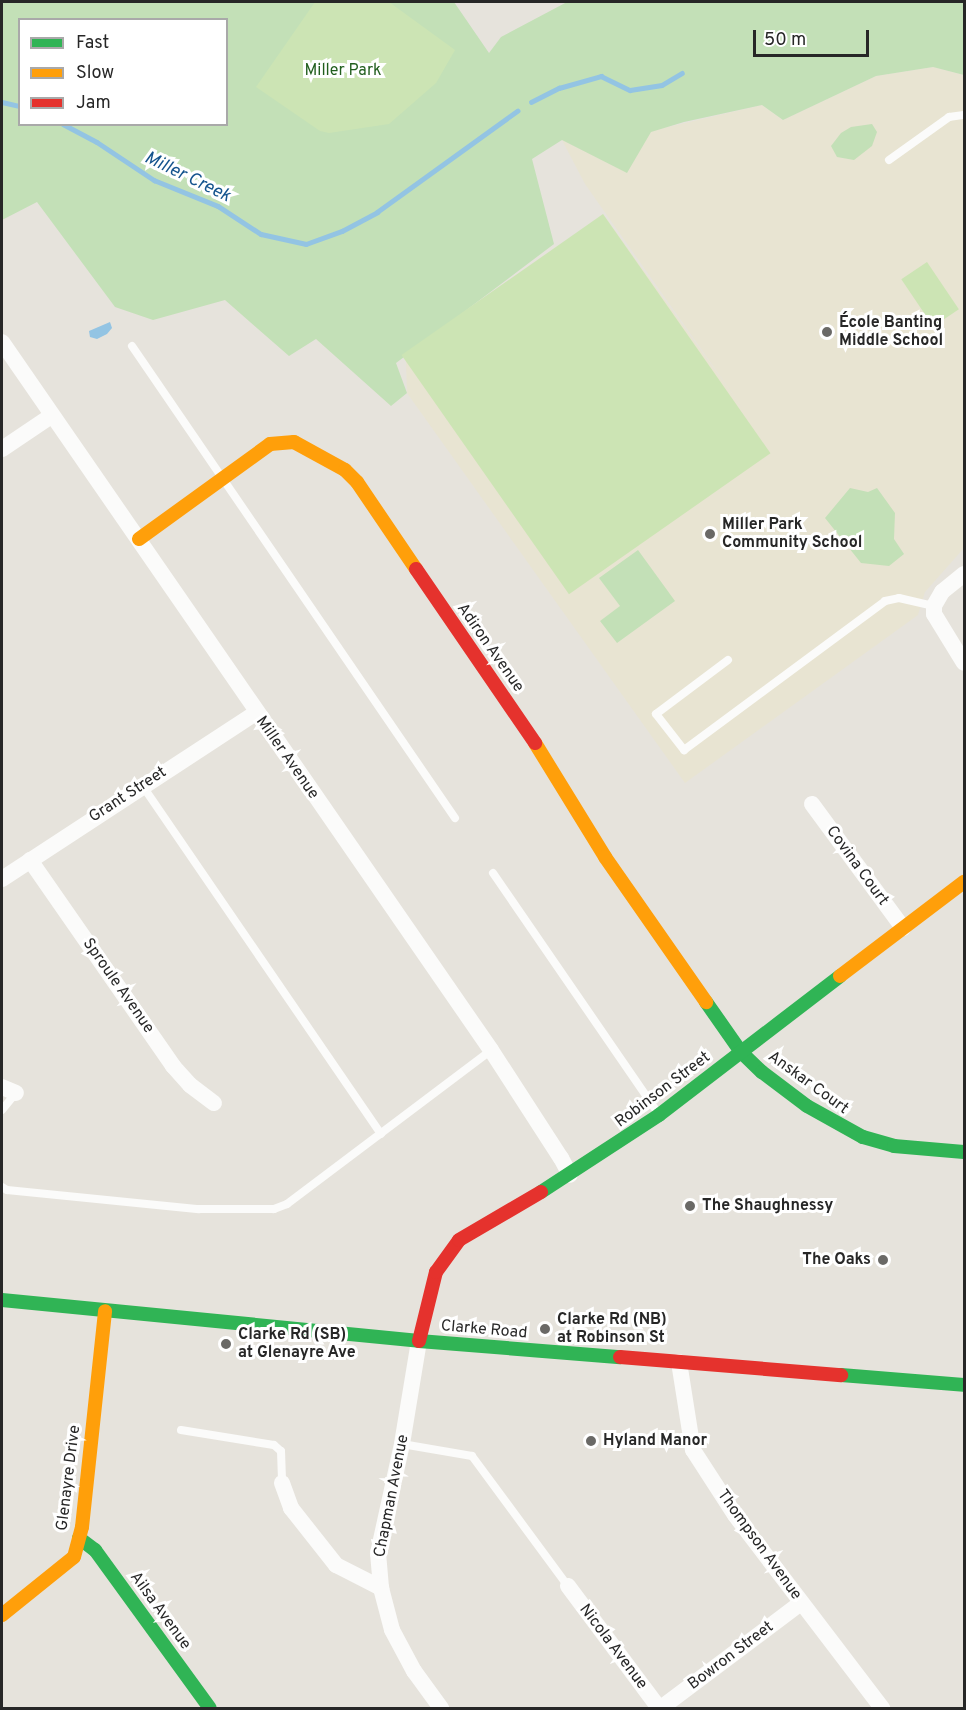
<!DOCTYPE html>
<meta charset="utf-8">
<style>
body{margin:0}
#map{position:relative;width:966px;height:1710px;overflow:hidden;background:#e6e3dc;font-family:Overpass,sans-serif}
div>[style]{position:absolute}
.education>*{inset:0;background:#e8e4d2}
.green>*{inset:0;background:#c3e0b7}
.pitch>*{inset:0;background:#cce4b4;transform-origin:0 0}
.water>*{inset:0;background:#93c4e3}
.stream>*{height:4.5px;margin:-2.25px;padding:0 2.25px;transform-origin:2.25px;border-radius:2.25px;background:#93c4e3}
.lane>*{height:8px;margin:-4px;padding:0 4px;transform-origin:4px;border-radius:4px;background:#fbfbfa}
.street>*{height:16px;margin:-8px;padding:0 8px;transform-origin:8px;border-radius:8px;background:#fbfbfa}
.fast>*{height:14px;margin:-7px;padding:0 7px;transform-origin:7px;border-radius:7px;background:#30b455}
.slow>*{height:14px;margin:-7px;padding:0 7px;transform-origin:7px;border-radius:7px;background:#ff9f0a}
.jam>*{height:14px;margin:-7px;padding:0 7px;transform-origin:7px;border-radius:7px;background:#e5322d}
.dots>*{width:16px;height:16px;translate:-50% -50%;box-sizing:border-box;border:3px solid #fff;border-radius:50%}
span{translate:-50% -50%;white-space:nowrap;text-align:center;line-height:1.15;-webkit-text-stroke:6px #fff;paint-order:stroke}
.park-label{font-size:16px;color:#215e1d}
.poi-label{font-size:16px;color:#272727;font-weight:700}
.left{translate:0 -50%;text-align:left}
.right{translate:-100% -50%;text-align:right}
.street-label{font-size:16px;color:#272727}
.water-label{font-size:18px;color:#14538d;font-style:italic}
.frame{position:absolute;inset:0;border:3px solid #272727;pointer-events:none}
.legend{position:absolute;left:18px;top:18px;width:210px;height:108px;box-sizing:border-box;background:#fff;border:2px solid #a9a9a9;margin:0;padding:8px 10px;list-style:none;font-size:18px;color:#272727}
.legend li{display:flex;align-items:center;gap:12px;height:30px}
.legend b{width:30px;border:2px solid #a9a9a9}
.scale{position:absolute;left:753px;top:30px;width:116px;height:27px;box-sizing:border-box;border:3px solid #272727;border-top:0;padding-left:8px;font-size:18px;line-height:21px;white-space:nowrap;color:#272727;-webkit-text-stroke:4px #fff;paint-order:stroke}
</style>
<div id="map">
<div class="education">
<div style="clip-path:polygon(933px 67px,964px 75px,964px 548px,925px 592px,918px 615px,685px 783px,407px 393px,406px 362px,603px 214px,744px 410px,585px 184px,562px 140px,627px 172px,651px 131px,762px 105px,783px 120px,876px 76px)"></div>
</div>
<div class="green">
<div style="clip-path:polygon(evenodd,2px 2px,454px 2px,489px 53px,501px 37px,567px 2px,964px 2px,964px 75px,933px 67px,876px 76px,783px 120px,762px 105px,684px 122px,651px 132px,627px 173px,562px 140px,532px 159px,554px 244px,396px 363px,407px 393px,391px 406px,316px 339px,289px 356px,225px 300px,153px 320px,115px 307px,37px 202px,2px 220px,2px 2px,20px 20px,226px 20px,226px 124px,20px 124px,20px 20px)"></div>
<div style="clip-path:polygon(872px 124px,877px 132px,872px 146px,854px 160px,837px 157px,831px 146px,841px 133px,851px 127px)"></div>
<div style="clip-path:polygon(850px 488px,868px 492px,877px 488px,895px 513px,894px 539px,904px 554px,889px 566px,861px 563px,825px 518px)"></div>
<div style="clip-path:polygon(638px 550px,675px 601px,617px 643px,600px 621px,620px 606px,599px 578px)"></div>
</div>
<div class="pitch">
<div style="clip-path:polygon(315px 2px,389px 2px,455px 50px,436px 83px,389px 124px,329px 133px,320px 131px,256px 87px)"></div>
<div style="left:603px;top:214px;width:292px;height:246px;rotate:55deg"></div>
<div style="left:927px;top:262px;width:57px;height:31px;rotate:56deg"></div>
</div>
<div class="water">
<div style="clip-path:polygon(110px 322px,112px 328px,107px 334px,97px 339px,90px 337px,89px 331px)"></div>
</div>
<div class="stream">
<div style="left:2px;top:102px;width:18px;rotate:13deg"></div>
<div style="left:531px;top:102px;width:31px;rotate:-27deg"></div>
<div style="left:559px;top:88px;width:44px;rotate:-15.9deg"></div>
<div style="left:601px;top:76px;width:32px;rotate:26deg"></div>
<div style="left:630px;top:90px;width:32px;rotate:-9deg"></div>
<div style="left:662px;top:85px;width:23px;rotate:-31deg"></div>
<div style="left:63px;top:124px;width:38px;rotate:28deg"></div>
<div style="left:97px;top:142px;width:69px;rotate:33.7deg"></div>
<div style="left:154px;top:180px;width:69px;rotate:22.1deg"></div>
<div style="left:218px;top:206px;width:51px;rotate:33.1deg"></div>
<div style="left:261px;top:234px;width:46px;rotate:12.5deg"></div>
<div style="left:306px;top:244px;width:38px;rotate:-20deg"></div>
<div style="left:342px;top:231px;width:40px;rotate:-28deg"></div>
<div style="left:377px;top:212px;width:173px;rotate:-35.8deg"></div>
</div>
<div class="lane">
<div style="left:889px;top:160px;width:74px;rotate:-35.6deg"></div>
<div style="left:949px;top:117px;width:15px;rotate:-8deg"></div>
<div style="left:132px;top:346px;width:572px;rotate:55.62deg"></div>
<div style="left:728px;top:660px;width:90px;rotate:143.1deg"></div>
<div style="left:656px;top:714px;width:46px;rotate:52.1deg"></div>
<div style="left:684px;top:750px;width:250px;rotate:-36.5deg"></div>
<div style="left:885px;top:601px;width:14px;rotate:-12deg"></div>
<div style="left:899px;top:598px;width:36px;rotate:13deg"></div>
<div style="left:142px;top:785px;width:423px;rotate:55.6deg"></div>
<div style="left:493px;top:873px;width:290px;rotate:55.5deg"></div>
<div style="left:2px;top:1110px;width:22px;rotate:-51deg"></div>
<div style="left:2px;top:1187px;width:6px;rotate:31deg"></div>
<div style="left:7px;top:1190px;width:193px;rotate:5.7deg"></div>
<div style="left:199px;top:1209px;width:75px"></div>
<div style="left:274px;top:1209px;width:14px;rotate:-21deg"></div>
<div style="left:287px;top:1204px;width:256px;rotate:-37deg"></div>
<div style="left:181px;top:1430px;width:94px;rotate:9.2deg"></div>
<div style="left:274px;top:1445px;width:9px;rotate:41deg"></div>
<div style="left:281px;top:1451px;width:32px;rotate:88deg"></div>
<div style="left:402px;top:1444px;width:71px;rotate:9.7deg"></div>
<div style="left:472px;top:1456px;width:162px;rotate:53.6deg"></div>
</div>
<div class="street">
<div style="left:2px;top:342px;width:860px;rotate:55.37deg"></div>
<div style="left:491px;top:1050px;width:129px;rotate:57.1deg"></div>
<div style="left:561px;top:1158px;width:19px;rotate:62deg"></div>
<div style="left:2px;top:449px;width:59px;rotate:-34deg"></div>
<div style="left:964px;top:574px;width:28px;rotate:141deg"></div>
<div style="left:942px;top:592px;width:16px;rotate:120deg"></div>
<div style="left:934px;top:606px;width:8px;rotate:90deg"></div>
<div style="left:934px;top:614px;width:57px;rotate:58.5deg"></div>
<div style="left:812px;top:804px;width:154px;rotate:53.7deg"></div>
<div style="left:30px;top:860px;width:251px;rotate:55.2deg"></div>
<div style="left:173px;top:1066px;width:25px;rotate:48deg"></div>
<div style="left:190px;top:1085px;width:30px;rotate:37deg"></div>
<div style="left:2px;top:879px;width:303px;rotate:-33.2deg"></div>
<div style="left:2px;top:1087px;width:15px;rotate:23deg"></div>
<div style="left:419px;top:1341px;width:104px;rotate:99.4deg"></div>
<div style="left:402px;top:1444px;width:112px;rotate:102.4deg"></div>
<div style="left:378px;top:1553px;width:35px;rotate:85deg"></div>
<div style="left:381px;top:1588px;width:43px;rotate:75.3deg"></div>
<div style="left:392px;top:1630px;width:47px;rotate:61.8deg"></div>
<div style="left:414px;top:1671px;width:46px;rotate:53.9deg"></div>
<div style="left:679px;top:1362px;width:89px;rotate:81deg"></div>
<div style="left:693px;top:1450px;width:77px;rotate:57.1deg"></div>
<div style="left:735px;top:1515px;width:243px;rotate:52.7deg"></div>
<div style="left:282px;top:1483px;width:27px;rotate:70deg"></div>
<div style="left:291px;top:1508px;width:73px;rotate:51.7deg"></div>
<div style="left:336px;top:1565px;width:51px;rotate:27.1deg"></div>
<div style="left:568px;top:1586px;width:152px;rotate:53.3deg"></div>
<div style="left:661px;top:1708px;width:175px;rotate:-36.9deg"></div>
</div>
<div class="fast">
<div style="left:706px;top:1002px;width:61px;rotate:55deg"></div>
<div style="left:741px;top:1052px;width:29px;rotate:44deg"></div>
<div style="left:762px;top:1072px;width:56px;rotate:37.1deg"></div>
<div style="left:807px;top:1106px;width:64px;rotate:29deg"></div>
<div style="left:863px;top:1137px;width:32px;rotate:16deg"></div>
<div style="left:894px;top:1146px;width:70px;rotate:4.9deg"></div>
<div style="left:541px;top:1192px;width:141px;rotate:-33.1deg"></div>
<div style="left:659px;top:1115px;width:228px;rotate:-37.5deg"></div>
<div style="left:2px;top:1300px;width:419px;rotate:5.6deg"></div>
<div style="left:419px;top:1341px;width:202px;rotate:4.6deg"></div>
<div style="left:841px;top:1375px;width:123px;rotate:4.6deg"></div>
<div style="left:79px;top:1538px;width:20px;rotate:37deg"></div>
<div style="left:95px;top:1550px;width:195px;rotate:54deg"></div>
</div>
<div class="slow">
<div style="left:139px;top:539px;width:162px;rotate:-35.9deg"></div>
<div style="left:270px;top:444px;width:24px;rotate:-5deg"></div>
<div style="left:294px;top:442px;width:58px;rotate:28.8deg"></div>
<div style="left:345px;top:470px;width:17px;rotate:45deg"></div>
<div style="left:357px;top:482px;width:105px;rotate:55.9deg"></div>
<div style="left:535px;top:743px;width:134px;rotate:58.4deg"></div>
<div style="left:605px;top:857px;width:177px;rotate:55.1deg"></div>
<div style="left:840px;top:976px;width:156px;rotate:-37.2deg"></div>
<div style="left:2px;top:1615px;width:92px;rotate:-38.9deg"></div>
<div style="left:74px;top:1557px;width:31px;rotate:-75deg"></div>
<div style="left:82px;top:1527px;width:217px;rotate:-83.9deg"></div>
</div>
<div class="jam">
<div style="left:416px;top:569px;width:211px;rotate:55.6deg"></div>
<div style="left:419px;top:1341px;width:71px;rotate:-76.2deg"></div>
<div style="left:436px;top:1272px;width:39px;rotate:-54deg"></div>
<div style="left:459px;top:1240px;width:95px;rotate:-30.3deg"></div>
<div style="left:620px;top:1357px;width:222px;rotate:4.7deg"></div>
</div>
<div class="dots">
<div style="left:827px;top:332px;background:#6a6966"></div>
<div style="left:710px;top:534px;background:#6a6966"></div>
<div style="left:690px;top:1206px;background:#6a6966"></div>
<div style="left:883px;top:1260px;background:#6a6966"></div>
<div style="left:545px;top:1329px;background:#6a6966"></div>
<div style="left:226px;top:1344px;background:#6a6966"></div>
<div style="left:591px;top:1441px;background:#6a6966"></div>
</div>
<div class="park-label">
<span style="left:343px;top:71px">Miller Park</span>
</div>
<div class="poi-label">
<span class="left" style="left:839px;top:332px">École Banting<br>Middle School</span>
<span class="left" style="left:722px;top:534px">Miller Park<br>Community School</span>
<span class="left" style="left:702px;top:1206px">The Shaughnessy</span>
<span class="right" style="left:871px;top:1260px">The Oaks</span>
<span class="left" style="left:557px;top:1329px">Clarke Rd (NB)<br>at Robinson St</span>
<span class="left" style="left:238px;top:1344px">Clarke Rd (SB)<br>at Glenayre Ave</span>
<span class="left" style="left:603px;top:1441px">Hyland Manor</span>
</div>
<div class="street-label">
<span style="left:490px;top:648px;rotate:55deg">Adiron Avenue</span>
<span style="left:287px;top:758px;rotate:55deg">Miller Avenue</span>
<span style="left:128px;top:795px;rotate:-33deg">Grant Street</span>
<span style="left:857px;top:866px;rotate:54deg">Covina Court</span>
<span style="left:118px;top:986px;rotate:55deg">Sproule Avenue</span>
<span style="left:808px;top:1083px;rotate:36deg">Anskar Court</span>
<span style="left:663px;top:1090px;rotate:-37deg">Robinson Street</span>
<span style="left:484px;top:1330px;rotate:5deg">Clarke Road</span>
<span style="left:69px;top:1478px;rotate:-83deg">Glenayre Drive</span>
<span style="left:392px;top:1496px;rotate:-79deg">Chapman Avenue</span>
<span style="left:759px;top:1545px;rotate:54deg">Thompson Avenue</span>
<span style="left:160px;top:1611px;rotate:54deg">Ailsa Avenue</span>
<span style="left:613px;top:1647px;rotate:53deg">Nicola Avenue</span>
<span style="left:731px;top:1656px;rotate:-37deg">Bowron Street</span>
</div>
<div class="water-label">
<span style="left:187px;top:178px;rotate:26deg">Miller Creek</span>
</div>
<div class="frame"></div>
<ul class="legend">
<li><b style="height:8px;background:#30b455"></b>Fast</li>
<li><b style="height:8px;background:#ff9f0a"></b>Slow</li>
<li><b style="height:8px;background:#e5322d"></b>Jam</li>
</ul>
<div class="scale">50 m</div>
</div>
